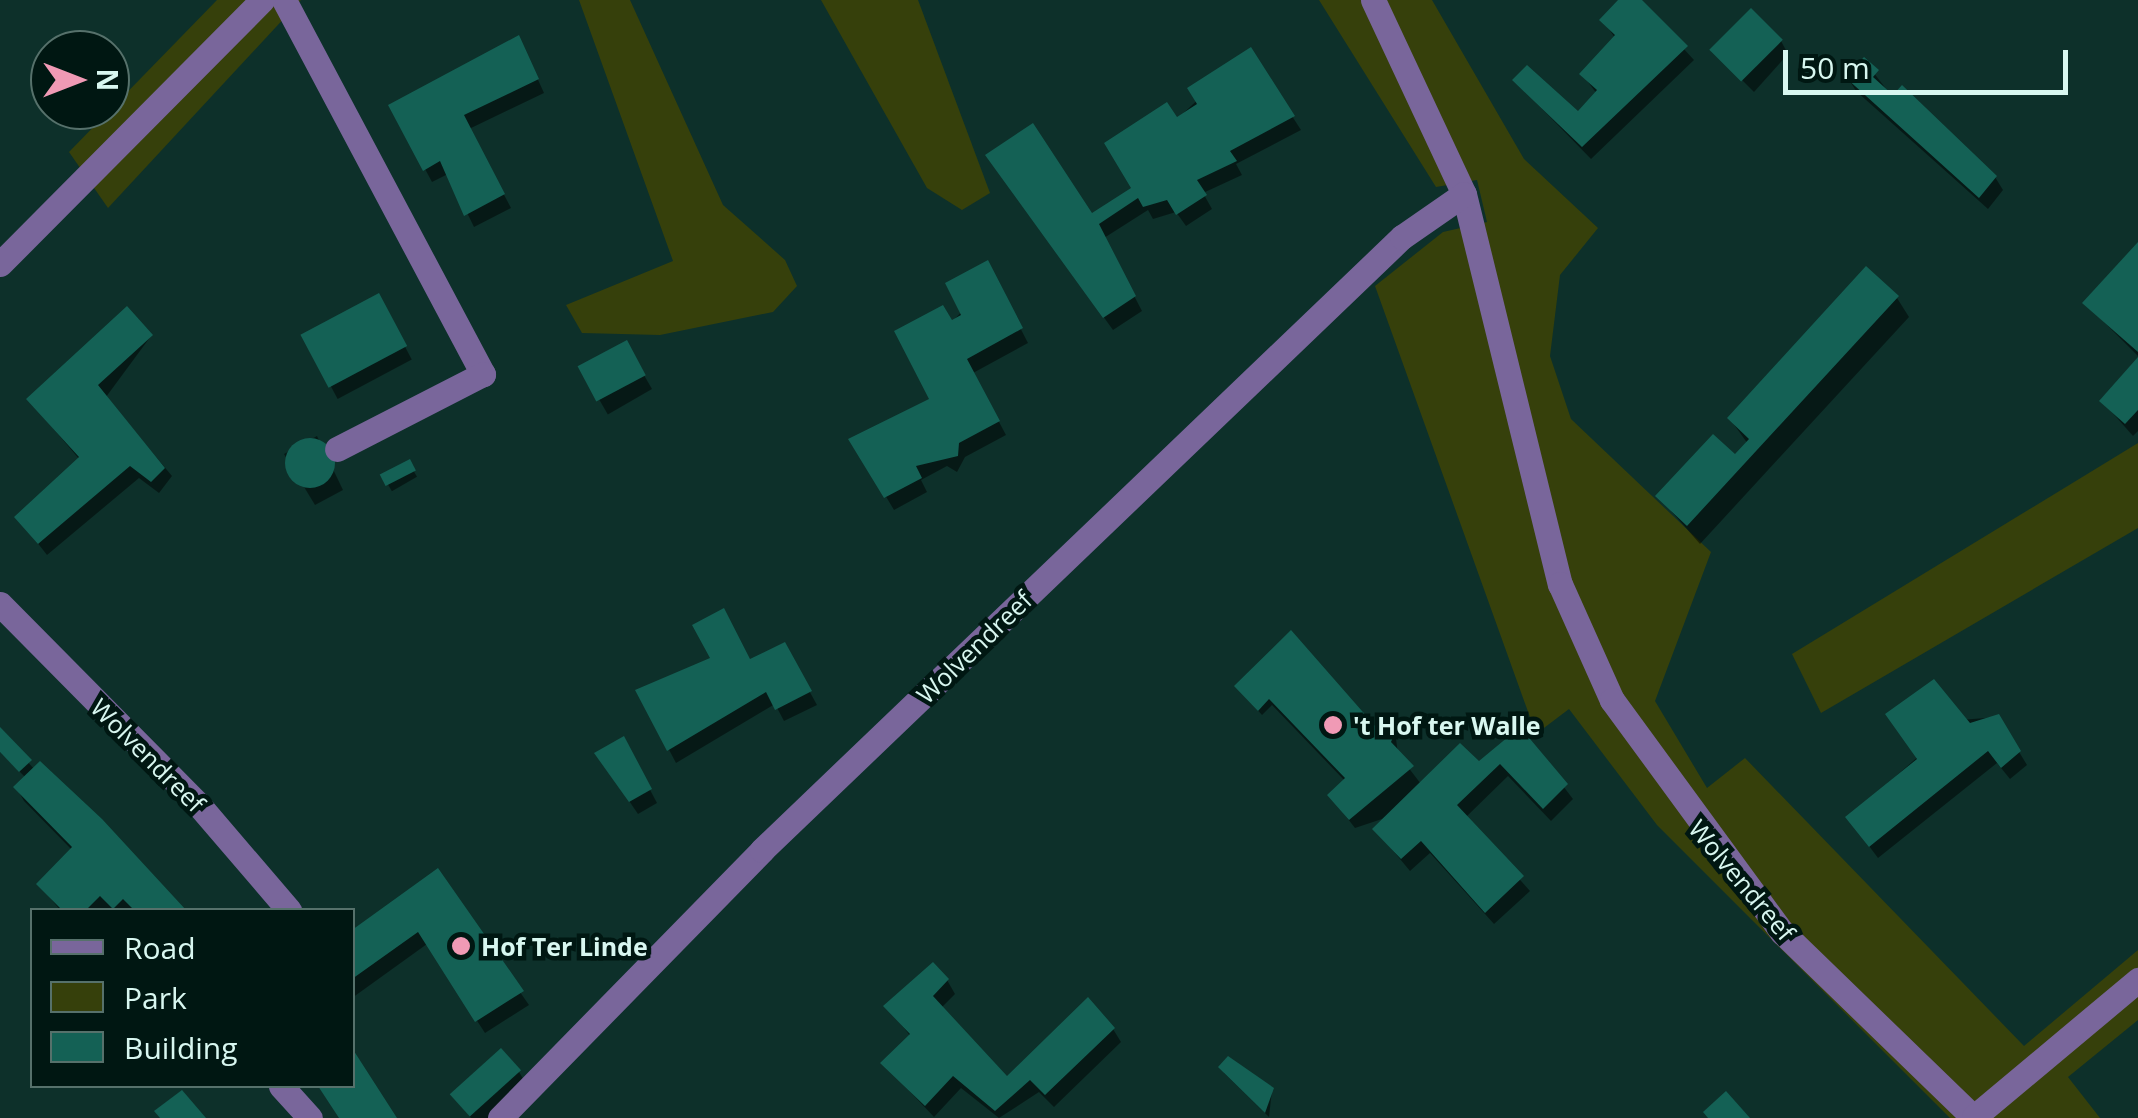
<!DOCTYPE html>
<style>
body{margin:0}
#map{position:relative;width:2138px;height:1118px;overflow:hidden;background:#0d302a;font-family:"Open Sans",sans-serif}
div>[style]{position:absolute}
.green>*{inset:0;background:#36400b}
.shadow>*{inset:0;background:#0007;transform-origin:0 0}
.building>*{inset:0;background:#146155;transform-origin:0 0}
.round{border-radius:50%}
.minor>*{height:25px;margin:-12.5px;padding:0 12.5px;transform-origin:12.5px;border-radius:12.5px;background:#79669b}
.dots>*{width:28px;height:28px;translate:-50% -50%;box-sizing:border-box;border:5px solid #001712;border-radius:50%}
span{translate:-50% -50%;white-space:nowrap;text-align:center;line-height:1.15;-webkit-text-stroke:9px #001712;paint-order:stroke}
.street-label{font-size:25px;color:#d8f7f0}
.poi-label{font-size:25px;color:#d8f7f0;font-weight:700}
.left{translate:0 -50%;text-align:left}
.legend{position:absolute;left:30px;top:908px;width:325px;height:180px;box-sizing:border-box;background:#001712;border:2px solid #56716b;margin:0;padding:12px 18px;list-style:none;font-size:30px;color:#d8f7f0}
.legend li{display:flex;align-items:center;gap:20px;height:50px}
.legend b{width:50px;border:2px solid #56716b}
.north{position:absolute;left:30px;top:30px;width:100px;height:100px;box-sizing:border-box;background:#001712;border:2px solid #56716b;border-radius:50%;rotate:90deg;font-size:28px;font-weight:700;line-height:40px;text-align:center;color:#d8f7f0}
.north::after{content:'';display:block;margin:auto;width:35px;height:45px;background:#f09ab5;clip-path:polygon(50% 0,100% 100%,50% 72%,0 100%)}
.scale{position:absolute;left:1783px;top:50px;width:285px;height:45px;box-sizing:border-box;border:5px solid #d8f7f0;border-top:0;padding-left:12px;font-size:30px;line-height:35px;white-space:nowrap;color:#d8f7f0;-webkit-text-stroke:8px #001712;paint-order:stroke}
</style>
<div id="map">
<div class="green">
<div style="clip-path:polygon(217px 0,301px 0,108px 208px,69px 152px)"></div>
<div style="clip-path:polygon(579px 0,630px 0,723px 205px,785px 260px,797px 286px,773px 312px,660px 335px,582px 333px,566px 305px,673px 261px)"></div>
<div style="clip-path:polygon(821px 0,918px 0,990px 193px,962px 210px,927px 188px)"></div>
<div style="clip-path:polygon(1319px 0,1432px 0,1524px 159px,1598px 228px,1560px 275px,1550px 356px,1571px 419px,1711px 552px,1655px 701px,1707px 788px,1745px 758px,2024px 1046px,2138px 950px,2138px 1020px,2068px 1077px,2100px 1118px,1950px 1118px,1657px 825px,1569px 709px,1536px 734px,1375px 286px,1443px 232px,1487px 222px,1477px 180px,1436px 187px)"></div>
<div style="clip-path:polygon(2138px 443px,2138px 528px,1821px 713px,1792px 654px)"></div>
</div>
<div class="shadow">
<div style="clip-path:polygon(1622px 0,1639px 0,1694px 60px,1591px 159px,1515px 81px,1578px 114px,1597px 94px,1582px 74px,1615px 38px,1603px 20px)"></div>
<div style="clip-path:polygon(1781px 41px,1788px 54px,1754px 92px,1713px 51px)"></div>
<div style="clip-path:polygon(525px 51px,544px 93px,469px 129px,511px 208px,474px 227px,448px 174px,432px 182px,391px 106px)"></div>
<div style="clip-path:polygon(1250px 51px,1301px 130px,1236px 164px,1242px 175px,1203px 193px,1212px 209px,1186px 226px,1176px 212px,1153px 219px,1148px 210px,1104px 238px,1142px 311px,1113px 330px,996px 168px,1091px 217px,1134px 188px,1176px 120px)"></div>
<div style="clip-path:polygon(1864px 60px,1893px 98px,1995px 177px,2003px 190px,1988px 209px,1856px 91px,1848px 78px)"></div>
<div style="clip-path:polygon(2138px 246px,2138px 356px,2085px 303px)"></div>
<div style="clip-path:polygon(994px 277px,1028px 343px,973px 373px,1006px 435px,965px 457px,957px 472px,947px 466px,921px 480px,927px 492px,894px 510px,852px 440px,932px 400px,951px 323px)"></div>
<div style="left:378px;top:296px;width:72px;height:84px;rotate:62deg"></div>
<div style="clip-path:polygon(1897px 298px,1909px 317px,1700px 544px,1658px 496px,1735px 457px,1748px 444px,1730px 419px)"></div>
<div style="clip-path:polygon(151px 336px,106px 397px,172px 476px,159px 493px,139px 478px,47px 555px,18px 518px,80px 460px,29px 400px)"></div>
<div style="left:626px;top:344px;width:52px;height:51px;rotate:60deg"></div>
<div style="clip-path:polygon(2138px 361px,2138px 431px,2133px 436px,2102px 401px)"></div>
<div style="clip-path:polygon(317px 436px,343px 490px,315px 505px,284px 454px)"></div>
<div style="left:409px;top:463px;width:16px;height:29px;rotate:60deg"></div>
<div style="clip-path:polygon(784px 645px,817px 705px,784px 721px,775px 704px,676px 763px,638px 691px,713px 659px,750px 662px)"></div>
<div style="clip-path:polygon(1237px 687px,1395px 731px,1398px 754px,1421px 784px,1479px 764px,1520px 730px,1573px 799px,1551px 821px,1508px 776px,1465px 818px,1530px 891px,1494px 924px,1430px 853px,1410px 871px,1375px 829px,1388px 817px,1355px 828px,1330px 796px,1345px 781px,1272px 705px,1262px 715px)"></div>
<div style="clip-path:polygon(1998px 717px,2027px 765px,2010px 779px,1997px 763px,1878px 858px,1848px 818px,1960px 720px)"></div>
<div style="clip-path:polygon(0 731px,35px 770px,40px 765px,182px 910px,60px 910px,39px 884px,73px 851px,24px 801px,16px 787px,26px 778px,0 752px)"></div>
<div style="clip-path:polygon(623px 739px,657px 803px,638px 814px,597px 754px)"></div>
<div style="clip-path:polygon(437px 872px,529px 1005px,485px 1033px,427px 944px,352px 998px,352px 936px)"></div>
<div style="clip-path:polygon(947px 980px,955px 994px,941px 1008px,1007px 1079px,1113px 1029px,1121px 1042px,1054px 1107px,1039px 1092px,999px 1118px,961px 1088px,934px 1117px,883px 1063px,911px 1037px,887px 1006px)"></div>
<div style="clip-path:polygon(1229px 1058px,1272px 1090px,1269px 1117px,1224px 1073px)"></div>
<div style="clip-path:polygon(519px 1072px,527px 1085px,502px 1118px,471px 1118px,454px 1096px)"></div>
</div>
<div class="building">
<div style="clip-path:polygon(1618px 0,1642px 0,1688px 46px,1582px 147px,1512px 80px,1527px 65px,1578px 111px,1597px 90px,1579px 74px,1615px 35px,1599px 20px)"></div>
<div style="left:1751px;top:8px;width:45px;height:59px;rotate:45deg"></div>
<div style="clip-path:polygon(519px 35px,539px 79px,464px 115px,505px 194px,464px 216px,440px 161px,423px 171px,388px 105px)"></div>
<div style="clip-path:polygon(1251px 47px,1295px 116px,1230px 151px,1237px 161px,1197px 180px,1207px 195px,1176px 215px,1167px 200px,1143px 207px,1138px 198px,1099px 224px,1136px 296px,1103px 318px,985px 155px,1033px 123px,1092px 213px,1131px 188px,1104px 143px,1167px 102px,1177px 117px,1197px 104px,1187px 88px)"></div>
<div style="clip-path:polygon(1864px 57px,1879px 70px,1873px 77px,1893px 95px,1902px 85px,1997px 176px,1979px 198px,1845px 77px)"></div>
<div style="clip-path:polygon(2138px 242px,2138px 352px,2082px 303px)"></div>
<div style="clip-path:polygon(988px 260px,1023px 328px,967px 359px,1000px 421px,959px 443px,958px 456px,916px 466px,922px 478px,884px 498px,848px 439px,929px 399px,894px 331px,943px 305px,952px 320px,961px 315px,945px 283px)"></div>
<div style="clip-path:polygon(1866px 266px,1899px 296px,1687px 526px,1655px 496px,1713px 434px,1735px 454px,1749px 439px,1727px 418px)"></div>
<div style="left:379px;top:293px;width:60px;height:89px;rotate:62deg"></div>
<div style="clip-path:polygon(127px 306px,153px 335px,98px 385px,165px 468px,151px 482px,130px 466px,38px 544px,14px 517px,79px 457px,26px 399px)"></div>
<div style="left:627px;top:340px;width:40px;height:56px;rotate:62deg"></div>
<div style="clip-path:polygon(2138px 357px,2138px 410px,2125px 424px,2099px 401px)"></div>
<div class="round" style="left:285px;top:438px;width:50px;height:50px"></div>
<div style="left:410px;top:459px;width:13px;height:34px;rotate:63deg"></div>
<div style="clip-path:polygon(724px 608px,750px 659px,785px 642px,812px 691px,775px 710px,766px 692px,667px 751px,635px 690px,710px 658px,692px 625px)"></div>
<div style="clip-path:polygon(1291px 630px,1376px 727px,1397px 728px,1391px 742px,1414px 766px,1349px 820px,1327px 795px,1345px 778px,1269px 699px,1258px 711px,1234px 686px)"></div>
<div style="clip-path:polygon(1934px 679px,1970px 723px,1999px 714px,2021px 751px,2001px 768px,1988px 751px,1869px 847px,1845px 817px,1917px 759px,1885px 714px)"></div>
<div style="clip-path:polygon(0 727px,32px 760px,19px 772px,0 752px)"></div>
<div style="clip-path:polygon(1520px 727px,1568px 784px,1543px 809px,1500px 764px,1457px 805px,1524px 876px,1485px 913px,1421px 841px,1401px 859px,1372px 829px,1460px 743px,1479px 761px)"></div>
<div style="clip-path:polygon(624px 736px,652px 789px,629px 802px,594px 753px)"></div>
<div style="clip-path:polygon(40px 761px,102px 819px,186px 910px,134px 910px,123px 899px,113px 909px,100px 896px,86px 910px,62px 910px,36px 884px,72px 847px,13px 787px)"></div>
<div style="clip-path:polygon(438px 868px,524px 991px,475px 1022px,418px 932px,352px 979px,352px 930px)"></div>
<div style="clip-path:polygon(933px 962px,949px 979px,933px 996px,1007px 1076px,1088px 997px,1115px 1028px,1045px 1095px,1030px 1080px,995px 1111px,953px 1076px,925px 1106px,880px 1063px,910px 1034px,883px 1006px)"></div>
<div style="clip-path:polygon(352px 1048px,397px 1118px,339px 1118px,318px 1086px,352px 1086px)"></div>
<div style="left:501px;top:1048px;width:30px;height:69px;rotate:48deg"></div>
<div style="clip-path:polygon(1228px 1056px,1274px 1088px,1265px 1113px,1218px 1067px)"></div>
<div style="clip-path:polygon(182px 1090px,206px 1118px,160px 1118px,154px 1111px)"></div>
<div style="clip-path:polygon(1726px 1091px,1750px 1118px,1708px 1118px,1703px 1112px)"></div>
</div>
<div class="minor">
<div style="left:284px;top:0;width:424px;rotate:62deg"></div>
<div style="left:483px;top:374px;width:164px;rotate:152.8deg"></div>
<div style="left:1373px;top:0;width:214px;rotate:64.9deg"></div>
<div style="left:1464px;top:194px;width:402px;rotate:76.2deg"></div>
<div style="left:1560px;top:584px;width:127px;rotate:65.9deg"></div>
<div style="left:1612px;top:700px;width:288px;rotate:53.8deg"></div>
<div style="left:1782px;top:932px;width:267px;rotate:44.1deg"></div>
<div style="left:0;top:264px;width:372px;rotate:-45.2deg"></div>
<div style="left:0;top:604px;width:281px;rotate:45.3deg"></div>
<div style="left:198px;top:804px;width:140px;rotate:49.4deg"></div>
<div style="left:281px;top:1086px;width:43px;rotate:47.8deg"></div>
<div style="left:1974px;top:1117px;width:214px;rotate:-39.9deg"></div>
<div style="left:500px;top:1118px;width:375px;rotate:-45.6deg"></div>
<div style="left:762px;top:850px;width:886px;rotate:-43.77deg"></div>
<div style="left:1402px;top:237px;width:75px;rotate:-34.7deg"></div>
</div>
<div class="dots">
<div style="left:1333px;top:725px;background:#f09ab5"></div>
<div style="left:461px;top:946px;background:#f09ab5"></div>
</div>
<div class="street-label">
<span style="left:974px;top:647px;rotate:-44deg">Wolvendreef</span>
<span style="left:148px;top:755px;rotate:45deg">Wolvendreef</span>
<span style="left:1742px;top:880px;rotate:50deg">Wolvendreef</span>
</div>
<div class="poi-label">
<span class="left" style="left:1353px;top:725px">'t Hof ter Walle</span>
<span class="left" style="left:481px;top:946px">Hof Ter Linde</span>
</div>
<ul class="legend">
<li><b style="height:12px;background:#79669b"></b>Road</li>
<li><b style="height:28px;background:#36400b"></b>Park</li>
<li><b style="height:28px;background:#146155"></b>Building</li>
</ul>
<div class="north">N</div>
<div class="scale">50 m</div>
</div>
